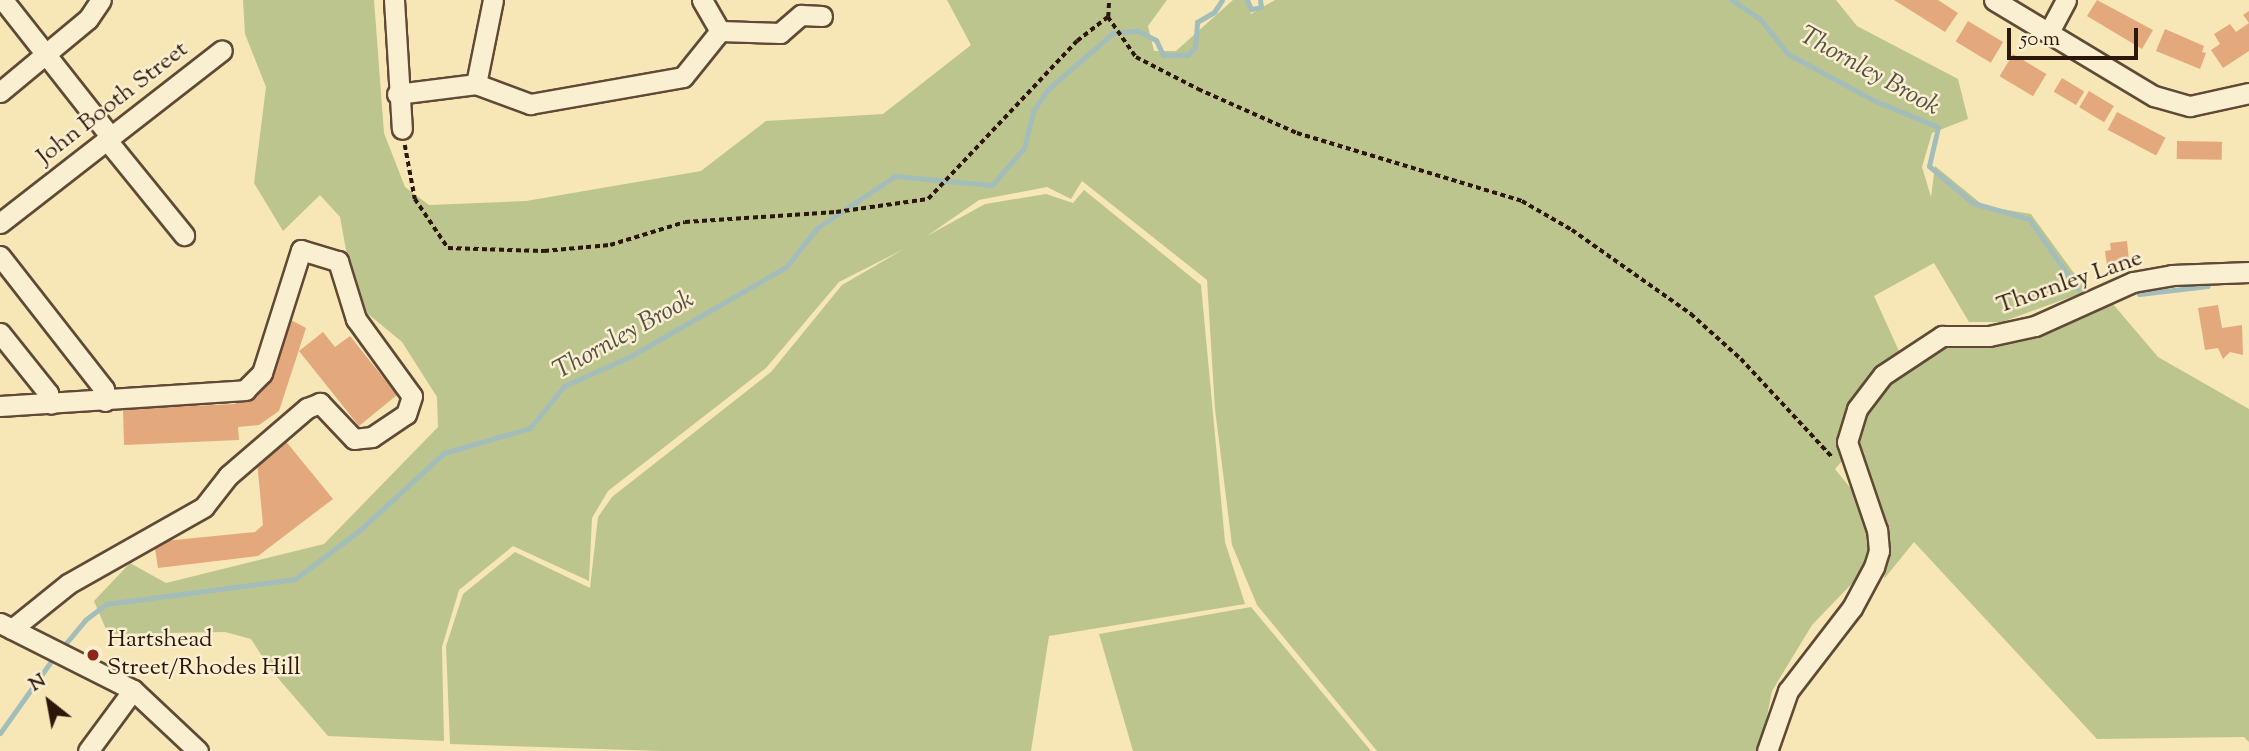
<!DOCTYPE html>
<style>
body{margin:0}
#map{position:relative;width:2249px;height:751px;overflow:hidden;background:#f7e6b6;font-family:"Sorts Mill Goudy",serif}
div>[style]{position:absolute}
.green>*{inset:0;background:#bdc58e}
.stream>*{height:5px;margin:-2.5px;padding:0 2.5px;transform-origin:2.5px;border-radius:2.5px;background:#a2bdba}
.building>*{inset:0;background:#e3a97d;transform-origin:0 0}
.path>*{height:3.5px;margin-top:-1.75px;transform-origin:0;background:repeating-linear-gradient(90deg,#2d160b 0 5px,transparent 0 8.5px)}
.roads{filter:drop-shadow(2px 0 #604a36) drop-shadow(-2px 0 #604a36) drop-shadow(0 2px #604a36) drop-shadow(0 -2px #604a36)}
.minor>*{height:19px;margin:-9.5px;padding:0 9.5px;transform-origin:9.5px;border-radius:9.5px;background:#faefd0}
.dots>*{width:19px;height:19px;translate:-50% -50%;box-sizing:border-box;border:4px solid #faefd0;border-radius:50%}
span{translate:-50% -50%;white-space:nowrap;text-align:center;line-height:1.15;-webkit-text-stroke:5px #faefd0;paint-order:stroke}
.street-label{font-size:24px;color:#2d160b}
.poi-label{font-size:24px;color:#2d160b}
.left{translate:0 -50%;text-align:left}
.water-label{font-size:26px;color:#565048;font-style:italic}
.north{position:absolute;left:14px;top:667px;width:70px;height:70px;-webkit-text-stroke:5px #faefd0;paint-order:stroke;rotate:329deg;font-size:19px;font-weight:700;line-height:28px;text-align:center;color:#2d160b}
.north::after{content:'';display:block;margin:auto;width:24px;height:32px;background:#2d160b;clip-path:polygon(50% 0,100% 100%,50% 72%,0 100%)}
.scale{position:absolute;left:2007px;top:28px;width:131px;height:32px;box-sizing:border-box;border:4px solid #2d160b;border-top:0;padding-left:9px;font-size:21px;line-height:24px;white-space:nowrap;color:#2d160b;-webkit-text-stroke:5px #faefd0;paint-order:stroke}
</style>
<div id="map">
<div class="green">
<div style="clip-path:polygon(243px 0,374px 0,384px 133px,405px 187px,429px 205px,526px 201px,701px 171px,766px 121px,883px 114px,971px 45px,947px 0,1167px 0,1148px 26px,1154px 51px,1176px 51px,1233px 0,1246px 0,1251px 14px,1275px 0,1836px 0,1857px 26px,1958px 79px,1968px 119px,1932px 133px,1922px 167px,1931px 197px,1935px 166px,1984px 206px,2031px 214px,2087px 291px,2002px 322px,1969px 322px,1934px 263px,1874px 296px,1899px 351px,1861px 387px,1843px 421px,1842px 461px,1835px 469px,1856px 495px,1870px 527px,1866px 569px,1812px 625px,1772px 691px,1760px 751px,1377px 751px,1257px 605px,1232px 545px,1215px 409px,1207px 280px,1082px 181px,1071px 199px,1047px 187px,979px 200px,927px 236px,985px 204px,1046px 194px,1073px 203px,1084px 190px,1201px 285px,1225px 542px,1245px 604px,1049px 636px,1031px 751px,661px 751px,450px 744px,446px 646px,463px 594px,515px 552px,590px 588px,598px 517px,612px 497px,771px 372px,842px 285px,904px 249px,839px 282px,766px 368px,608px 491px,592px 518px,589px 581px,513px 546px,459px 590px,442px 647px,444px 741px,328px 736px,271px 670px,251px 639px,225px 632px,108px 634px,94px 601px,130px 563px,166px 583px,324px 544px,438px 427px,437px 397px,402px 342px,356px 304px,340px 217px,320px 195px,283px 231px,254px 183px,266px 87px,245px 34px)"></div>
<div style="clip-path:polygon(2107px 297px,2158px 357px,2249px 409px,2249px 742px,2244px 737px,2097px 739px,1914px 542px,1884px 579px,1890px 551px,1888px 526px,1855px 448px,1858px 425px,1876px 395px,1928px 345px,1973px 338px)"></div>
<div style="clip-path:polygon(1251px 607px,1371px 751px,1133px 751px,1099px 634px)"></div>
</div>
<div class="stream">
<div style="left:1247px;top:0;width:10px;rotate:66deg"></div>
<div style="left:1251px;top:9px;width:10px;rotate:-11deg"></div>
<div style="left:1261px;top:7px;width:7px;rotate:-98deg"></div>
<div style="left:1732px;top:0;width:34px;rotate:34deg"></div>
<div style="left:1760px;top:19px;width:45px;rotate:51.3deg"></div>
<div style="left:1788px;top:54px;width:97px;rotate:28.4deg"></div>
<div style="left:1873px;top:100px;width:70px;rotate:22.6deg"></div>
<div style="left:1938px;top:127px;width:40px;rotate:103deg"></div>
<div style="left:1929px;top:166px;width:57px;rotate:40.1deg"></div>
<div style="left:1973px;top:203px;width:58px;rotate:15.9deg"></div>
<div style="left:2029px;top:219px;width:85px;rotate:55deg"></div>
<div style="left:2139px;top:294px;width:69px;rotate:-6.6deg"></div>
<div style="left:61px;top:649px;width:38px;rotate:-50deg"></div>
<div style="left:85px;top:620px;width:26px;rotate:-37deg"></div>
<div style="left:106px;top:604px;width:191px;rotate:-7.5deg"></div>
<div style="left:295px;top:579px;width:83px;rotate:-37.1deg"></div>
<div style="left:361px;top:529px;width:113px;rotate:-42.5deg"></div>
<div style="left:444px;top:453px;width:90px;rotate:-16.2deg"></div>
<div style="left:530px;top:428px;width:54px;rotate:-51deg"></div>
<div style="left:564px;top:386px;width:73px;rotate:-24.1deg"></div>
<div style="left:631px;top:356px;width:179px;rotate:-29.9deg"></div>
<div style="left:786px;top:267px;width:50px;rotate:-51.5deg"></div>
<div style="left:817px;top:228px;width:94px;rotate:-33.7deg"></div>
<div style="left:895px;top:176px;width:97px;rotate:5.3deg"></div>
<div style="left:992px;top:185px;width:49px;rotate:-49.1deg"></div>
<div style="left:1024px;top:148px;width:38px;rotate:-76deg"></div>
<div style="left:1033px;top:111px;width:25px;rotate:-56deg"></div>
<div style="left:1047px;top:90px;width:87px;rotate:-40.8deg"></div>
<div style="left:1113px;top:33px;width:25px;rotate:-5deg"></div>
<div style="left:1138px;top:31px;width:20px;rotate:27deg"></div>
<div style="left:1156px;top:40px;width:17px;rotate:65deg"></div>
<div style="left:1163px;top:55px;width:25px"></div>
<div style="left:1188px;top:55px;width:11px;rotate:-49deg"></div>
<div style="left:1195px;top:47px;width:25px;rotate:-85deg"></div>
<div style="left:1197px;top:22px;width:20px;rotate:-30deg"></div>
<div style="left:1214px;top:12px;width:14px;rotate:-56deg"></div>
<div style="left:0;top:733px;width:93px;rotate:-54.6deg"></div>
</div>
<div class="building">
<div style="clip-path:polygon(1894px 0,1938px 0,1958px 13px,1945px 32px)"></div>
<div style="clip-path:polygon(2097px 0,2153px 30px,2142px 49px,2087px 16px)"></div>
<div style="clip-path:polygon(2249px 11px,2249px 51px,2223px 68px,2211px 50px,2220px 44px,2214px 34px,2230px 24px,2236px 32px,2249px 23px,2243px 15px)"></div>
<div style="left:1968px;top:21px;width:41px;height:24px;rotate:31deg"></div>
<div style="clip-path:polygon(2165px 29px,2204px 46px,2202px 52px,2206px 53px,2200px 69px,2156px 51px)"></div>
<div style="left:2013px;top:54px;width:39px;height:26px;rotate:31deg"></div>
<div style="left:2062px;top:78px;width:26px;height:16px;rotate:31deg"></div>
<div style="left:2089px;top:91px;width:29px;height:19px;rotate:31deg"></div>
<div style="left:2117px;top:112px;width:55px;height:20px;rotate:28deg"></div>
<div style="left:2177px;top:141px;width:45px;height:18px;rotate:1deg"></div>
<div style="clip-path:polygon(2127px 241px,2130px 270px,2108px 273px,2105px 251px,2111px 250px,2110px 243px)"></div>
<div style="clip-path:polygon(2218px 305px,2222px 328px,2242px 325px,2243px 355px,2230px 352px,2223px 359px,2218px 348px,2205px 350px,2198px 308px)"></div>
<div style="clip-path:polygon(287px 318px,306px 328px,279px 411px,259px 425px,238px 427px,239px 440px,124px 445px,123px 409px,235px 404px,265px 382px)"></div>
<div style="clip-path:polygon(323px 332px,335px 347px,350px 336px,397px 395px,359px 426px,299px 351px)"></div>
<div style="clip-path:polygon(284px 439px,333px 499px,258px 556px,158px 568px,154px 542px,255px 532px,263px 525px,257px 461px)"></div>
</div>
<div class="path">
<div style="left:1108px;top:17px;width:49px;rotate:55deg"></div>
<div style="left:1136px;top:57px;width:70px;rotate:27.3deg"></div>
<div style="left:1198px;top:89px;width:108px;rotate:24deg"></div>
<div style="left:1297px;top:133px;width:235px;rotate:16.8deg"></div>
<div style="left:1522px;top:201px;width:58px;rotate:30.1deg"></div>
<div style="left:1572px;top:230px;width:146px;rotate:35.2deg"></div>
<div style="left:1691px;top:314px;width:67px;rotate:42deg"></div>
<div style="left:1741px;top:359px;width:134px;rotate:47.1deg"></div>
<div style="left:405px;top:145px;width:55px;rotate:79.5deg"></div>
<div style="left:415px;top:199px;width:59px;rotate:56deg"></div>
<div style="left:448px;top:248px;width:96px;rotate:1.8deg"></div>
<div style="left:544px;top:251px;width:66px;rotate:-5.2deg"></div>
<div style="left:610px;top:245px;width:78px;rotate:-17deg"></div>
<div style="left:685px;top:222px;width:151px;rotate:-3.8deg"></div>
<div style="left:836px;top:212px;width:93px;rotate:-8deg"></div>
<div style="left:928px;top:199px;width:217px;rotate:-46.7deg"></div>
<div style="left:1077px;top:41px;width:39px;rotate:-38deg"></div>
<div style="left:1108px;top:17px;width:17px;rotate:-87deg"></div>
</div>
<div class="roads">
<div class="minor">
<div style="left:3px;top:0;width:173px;rotate:51.8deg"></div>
<div style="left:394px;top:0;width:129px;rotate:86.5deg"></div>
<div style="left:702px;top:0;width:36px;rotate:60deg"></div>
<div style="left:1994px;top:0;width:187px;rotate:31deg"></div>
<div style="left:2154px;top:96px;width:37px;rotate:16deg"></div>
<div style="left:2190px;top:106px;width:60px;rotate:-12.4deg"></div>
<div style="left:720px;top:31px;width:60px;rotate:1.9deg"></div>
<div style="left:780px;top:33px;width:28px;rotate:-41deg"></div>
<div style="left:801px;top:15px;width:21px;rotate:3deg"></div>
<div style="left:2049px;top:32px;width:36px;rotate:-62deg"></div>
<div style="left:476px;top:84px;width:86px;rotate:-78.6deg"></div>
<div style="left:0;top:92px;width:114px;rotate:-39.7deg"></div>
<div style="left:88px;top:19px;width:23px;rotate:-56deg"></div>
<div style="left:397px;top:94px;width:80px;rotate:-7.2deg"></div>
<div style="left:476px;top:84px;width:58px;rotate:20.3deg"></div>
<div style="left:530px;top:104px;width:155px;rotate:-10deg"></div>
<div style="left:683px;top:77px;width:59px;rotate:-51.2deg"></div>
<div style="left:106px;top:139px;width:124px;rotate:50.9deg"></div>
<div style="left:0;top:223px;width:281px;rotate:-37.9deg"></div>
<div style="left:0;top:256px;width:169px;rotate:52deg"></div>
<div style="left:104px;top:389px;width:12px;rotate:85deg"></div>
<div style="left:0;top:333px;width:77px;rotate:51.3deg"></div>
<div style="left:48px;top:393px;width:11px;rotate:75deg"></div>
<div style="left:0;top:406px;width:246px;rotate:-3.7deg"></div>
<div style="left:245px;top:390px;width:24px;rotate:-45deg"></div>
<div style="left:262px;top:373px;width:129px;rotate:-72.4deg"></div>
<div style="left:301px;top:250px;width:39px;rotate:17deg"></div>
<div style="left:338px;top:261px;width:61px;rotate:72.8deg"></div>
<div style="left:356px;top:319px;width:95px;rotate:54deg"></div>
<div style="left:412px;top:396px;width:19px;rotate:108deg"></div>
<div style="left:406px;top:414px;width:41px;rotate:145.9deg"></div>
<div style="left:372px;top:437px;width:18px;rotate:174deg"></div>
<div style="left:354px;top:439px;width:50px;rotate:-133.4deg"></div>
<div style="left:320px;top:403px;width:14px;rotate:159deg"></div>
<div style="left:307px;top:408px;width:104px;rotate:139.3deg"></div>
<div style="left:228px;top:476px;width:39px;rotate:128deg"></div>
<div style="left:204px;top:507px;width:156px;rotate:150.5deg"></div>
<div style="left:68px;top:584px;width:72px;rotate:141.2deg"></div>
<div style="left:0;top:623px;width:149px;rotate:26.7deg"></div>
<div style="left:133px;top:690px;width:89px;rotate:43.2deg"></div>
<div style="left:88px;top:751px;width:76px;rotate:-53.6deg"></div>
<div style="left:1767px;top:751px;width:64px;rotate:-70.7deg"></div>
<div style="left:1788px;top:691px;width:105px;rotate:-52.4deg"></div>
<div style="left:1852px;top:608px;width:47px;rotate:-61.8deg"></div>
<div style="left:1874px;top:567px;width:17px;rotate:-73deg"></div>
<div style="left:1879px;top:551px;width:21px;rotate:-95deg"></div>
<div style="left:1877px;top:530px;width:93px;rotate:-108.8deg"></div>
<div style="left:1847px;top:442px;width:34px;rotate:-73deg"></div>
<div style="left:1857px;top:409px;width:43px;rotate:-52.6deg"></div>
<div style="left:1883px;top:375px;width:71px;rotate:-33.5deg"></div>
<div style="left:1942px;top:336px;width:47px"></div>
<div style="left:1989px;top:336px;width:47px;rotate:-12.3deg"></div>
<div style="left:2035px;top:326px;width:107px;rotate:-24.2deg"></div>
<div style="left:2133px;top:282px;width:40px;rotate:-10deg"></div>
<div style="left:2172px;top:275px;width:77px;rotate:-2.2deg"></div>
</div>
</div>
<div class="dots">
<div style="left:93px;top:655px;background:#8f2418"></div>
</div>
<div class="street-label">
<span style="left:113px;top:104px;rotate:-38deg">John Booth Street</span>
<span style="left:2070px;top:283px;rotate:-19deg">Thornley Lane</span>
</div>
<div class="poi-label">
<span class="left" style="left:107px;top:655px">Hartshead<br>Street/Rhodes Hill</span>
</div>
<div class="water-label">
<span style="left:1869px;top:72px;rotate:29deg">Thornley Brook</span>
<span style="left:624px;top:336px;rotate:-29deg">Thornley Brook</span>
</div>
<div class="north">N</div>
<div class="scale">50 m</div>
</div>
